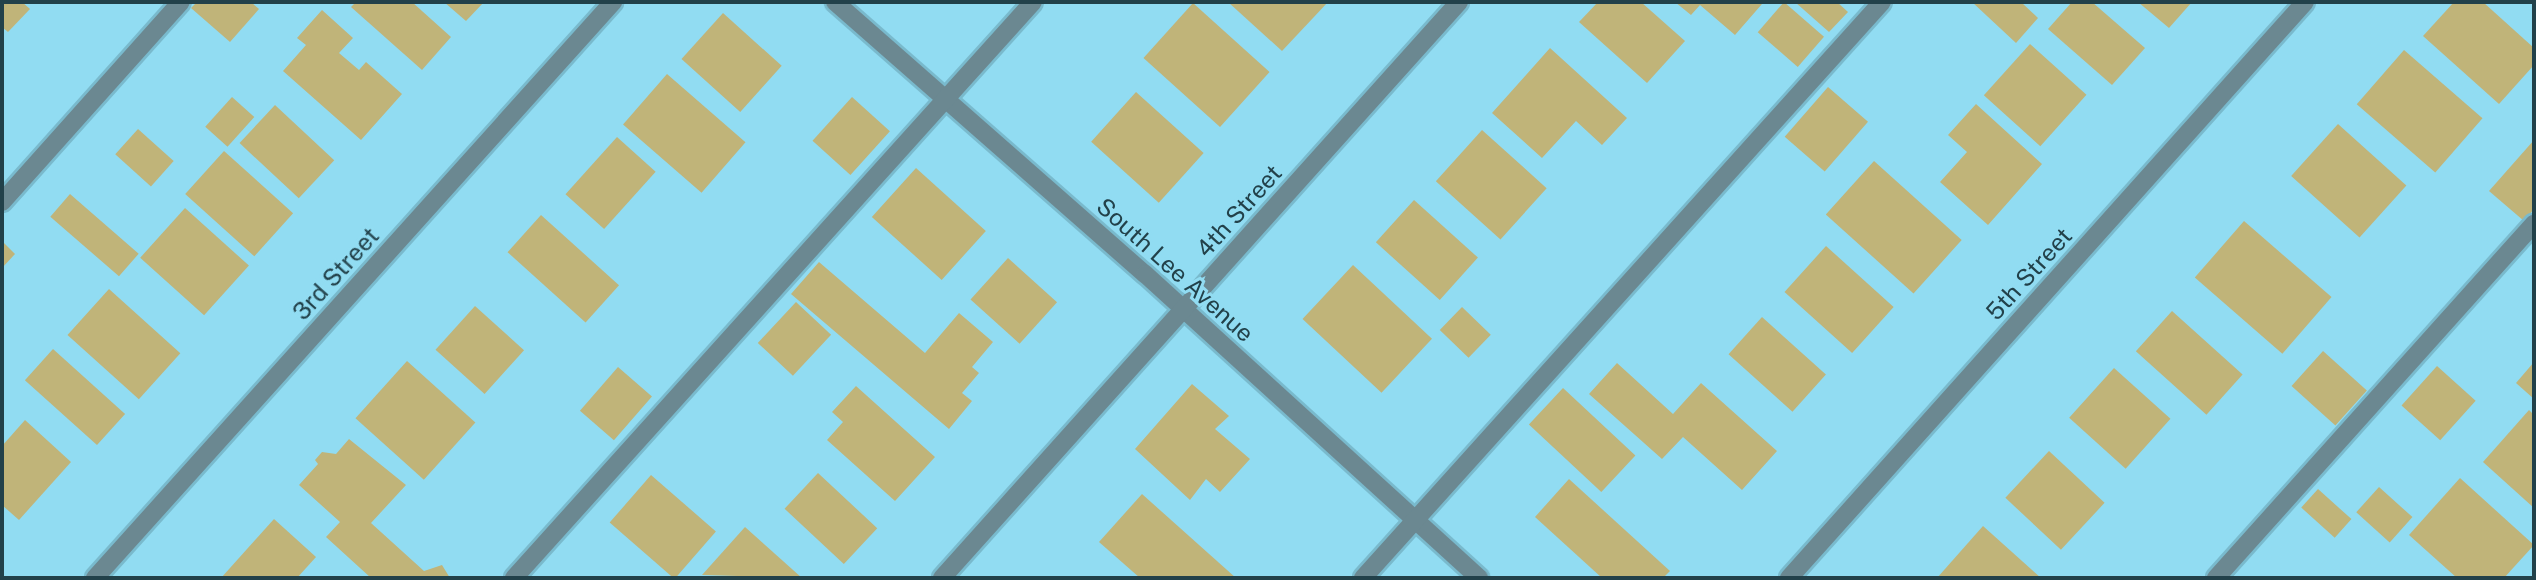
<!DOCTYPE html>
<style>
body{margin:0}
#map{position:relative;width:2536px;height:580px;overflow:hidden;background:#91dcf2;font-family:"Public Sans",sans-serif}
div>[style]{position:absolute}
.building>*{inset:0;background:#c0b479;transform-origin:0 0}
.roads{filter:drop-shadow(2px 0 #79bacd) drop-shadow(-2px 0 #79bacd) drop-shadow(0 2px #79bacd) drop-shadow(0 -2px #79bacd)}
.minor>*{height:18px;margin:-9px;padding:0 9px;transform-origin:9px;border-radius:9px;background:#6b8891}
span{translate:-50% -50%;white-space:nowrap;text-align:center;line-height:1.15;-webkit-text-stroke:6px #91dcf2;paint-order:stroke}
.street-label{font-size:24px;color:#22414a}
.frame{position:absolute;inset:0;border:4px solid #22414a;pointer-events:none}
</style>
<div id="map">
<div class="building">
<div style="clip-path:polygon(2px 2px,22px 2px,30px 9px,8px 32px,2px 27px)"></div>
<div style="clip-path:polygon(197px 2px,251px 2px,259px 9px,230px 42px,191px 8px)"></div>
<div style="clip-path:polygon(356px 2px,412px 2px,451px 37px,422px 70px,351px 7px)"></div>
<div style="clip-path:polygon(444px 2px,484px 2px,466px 21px)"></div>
<div style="clip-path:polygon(1228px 2px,1328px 2px,1282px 51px)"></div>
<div style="clip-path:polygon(1598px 2px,1641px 2px,1685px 41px,1647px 83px,1579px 22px)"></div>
<div style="clip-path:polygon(1675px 2px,1760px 2px,1762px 4px,1735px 35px,1700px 5px,1691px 15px)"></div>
<div style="left:1784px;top:2px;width:53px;height:40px;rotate:41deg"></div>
<div style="clip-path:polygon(1795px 2px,1837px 2px,1848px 12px,1829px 32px)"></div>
<div style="clip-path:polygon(1972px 2px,2021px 2px,2038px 18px,2016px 43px)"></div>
<div style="clip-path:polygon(2072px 2px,2092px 2px,2145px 48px,2112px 85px,2048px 29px)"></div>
<div style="clip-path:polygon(2138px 2px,2192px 2px,2169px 28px)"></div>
<div style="clip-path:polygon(2454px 2px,2483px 2px,2534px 48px,2534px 65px,2499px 104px,2423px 36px)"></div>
<div style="left:1193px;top:3px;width:103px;height:74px;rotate:42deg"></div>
<div style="clip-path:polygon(322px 10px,353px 38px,339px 53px,359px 70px,366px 62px,402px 94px,361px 140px,283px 71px,306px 45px,297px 38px)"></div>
<div style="left:723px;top:13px;width:79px;height:62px;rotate:42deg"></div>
<div style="left:2030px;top:44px;width:76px;height:69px;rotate:42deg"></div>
<div style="clip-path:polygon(1550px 48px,1627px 118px,1602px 145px,1576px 121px,1542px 158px,1492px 113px)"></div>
<div style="left:2404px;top:50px;width:104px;height:72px;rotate:41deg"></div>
<div style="left:667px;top:74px;width:104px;height:67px;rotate:41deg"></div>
<div style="left:1828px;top:87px;width:53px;height:66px;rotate:41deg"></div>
<div style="left:1136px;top:92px;width:91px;height:67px;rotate:42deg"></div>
<div style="left:232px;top:97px;width:30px;height:40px;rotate:42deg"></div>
<div style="left:852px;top:97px;width:51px;height:59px;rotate:42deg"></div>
<div style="clip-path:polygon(1976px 104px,2042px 164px,1988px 225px,1940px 182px,1967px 152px,1948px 135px)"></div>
<div style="left:275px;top:105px;width:81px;height:52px;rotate:43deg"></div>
<div style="left:2338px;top:124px;width:92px;height:70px;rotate:42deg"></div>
<div style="left:138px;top:129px;width:48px;height:34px;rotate:42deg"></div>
<div style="left:1482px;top:130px;width:87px;height:69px;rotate:42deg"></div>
<div style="left:617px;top:137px;width:52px;height:77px;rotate:42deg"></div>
<div style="clip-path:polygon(2534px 140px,2534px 209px,2524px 221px,2489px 191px)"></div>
<div style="left:224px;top:151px;width:93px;height:58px;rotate:42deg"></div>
<div style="left:1874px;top:161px;width:118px;height:72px;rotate:42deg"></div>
<div style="left:916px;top:168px;width:94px;height:66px;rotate:42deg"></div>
<div style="left:70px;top:194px;width:91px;height:30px;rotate:41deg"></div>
<div style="left:1414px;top:200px;width:86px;height:57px;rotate:42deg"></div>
<div style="left:185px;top:208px;width:86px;height:67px;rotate:42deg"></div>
<div style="left:541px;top:215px;width:105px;height:50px;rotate:42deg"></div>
<div style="left:2244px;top:221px;width:116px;height:75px;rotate:41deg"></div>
<div style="clip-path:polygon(2px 241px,15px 254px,2px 268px)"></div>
<div style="left:1826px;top:246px;width:91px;height:62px;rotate:42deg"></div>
<div style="left:1008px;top:258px;width:66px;height:56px;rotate:42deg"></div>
<div style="clip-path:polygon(819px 262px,925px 353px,959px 313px,993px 342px,972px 367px,979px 373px,962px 393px,972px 401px,949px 429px,791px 294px)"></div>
<div style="left:1353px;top:265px;width:108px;height:74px;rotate:43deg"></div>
<div style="left:109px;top:289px;width:96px;height:62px;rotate:42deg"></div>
<div style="left:796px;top:302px;width:48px;height:56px;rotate:43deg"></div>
<div style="left:475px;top:306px;width:66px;height:59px;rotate:42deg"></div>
<div style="left:1462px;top:307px;width:40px;height:32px;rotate:44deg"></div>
<div style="left:2172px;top:311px;width:95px;height:54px;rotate:42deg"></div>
<div style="left:1762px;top:317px;width:86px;height:50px;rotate:42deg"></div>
<div style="left:53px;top:349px;width:97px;height:42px;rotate:42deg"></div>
<div style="left:2323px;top:351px;width:59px;height:47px;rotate:42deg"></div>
<div style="left:407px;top:361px;width:92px;height:77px;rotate:42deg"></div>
<div style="clip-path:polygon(2534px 362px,2534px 399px,2516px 383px)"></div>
<div style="clip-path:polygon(1617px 363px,1673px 414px,1701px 383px,1777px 451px,1742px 490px,1683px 437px,1662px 459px,1589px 394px)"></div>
<div style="left:2437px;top:366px;width:52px;height:53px;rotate:42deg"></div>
<div style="left:618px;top:367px;width:45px;height:58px;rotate:41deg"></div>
<div style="left:2114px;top:368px;width:76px;height:67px;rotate:42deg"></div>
<div style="clip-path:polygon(1192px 384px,1229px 416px,1215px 429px,1250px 459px,1220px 492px,1206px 479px,1190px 500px,1135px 449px)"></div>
<div style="clip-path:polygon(856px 386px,935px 457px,895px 501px,827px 440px,843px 422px,832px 412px)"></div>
<div style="left:1563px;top:388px;width:99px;height:50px;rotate:43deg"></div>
<div style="clip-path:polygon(2529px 410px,2534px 415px,2534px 508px,2483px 462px)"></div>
<div style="clip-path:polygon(25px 420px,71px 462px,19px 520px,2px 505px,2px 446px)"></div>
<div style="clip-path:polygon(349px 439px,406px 485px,371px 523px,424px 571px,442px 565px,450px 578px,371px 578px,326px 537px,340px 522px,299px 485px,318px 464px,315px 460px,322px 452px,336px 454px)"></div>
<div style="left:2049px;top:451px;width:76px;height:64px;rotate:43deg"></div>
<div style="left:818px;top:473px;width:81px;height:49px;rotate:43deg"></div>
<div style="left:651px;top:475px;width:86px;height:63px;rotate:41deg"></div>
<div style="clip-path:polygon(2460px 478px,2534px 545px,2504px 578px,2457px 578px,2409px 535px)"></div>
<div style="clip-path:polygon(1569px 479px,1670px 571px,1663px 578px,1602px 578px,1535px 517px)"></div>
<div style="left:2379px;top:487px;width:45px;height:34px;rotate:42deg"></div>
<div style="left:2318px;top:489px;width:45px;height:25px;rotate:42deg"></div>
<div style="clip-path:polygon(1142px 494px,1236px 578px,1140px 578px,1099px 542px)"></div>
<div style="clip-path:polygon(274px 519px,316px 557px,297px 578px,221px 578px)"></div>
<div style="clip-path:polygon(1983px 526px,2041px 578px,1937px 578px)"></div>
<div style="clip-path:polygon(745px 527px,802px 578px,702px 575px)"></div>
</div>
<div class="roads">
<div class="minor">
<div style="left:835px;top:2px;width:412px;rotate:41.3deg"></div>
<div style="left:1145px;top:274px;width:452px;rotate:42.3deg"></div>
<div style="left:2px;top:202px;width:268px;rotate:-48.2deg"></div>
<div style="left:95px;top:578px;width:775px;rotate:-48.03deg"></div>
<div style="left:514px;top:578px;width:775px;rotate:-47.98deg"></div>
<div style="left:942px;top:578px;width:774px;rotate:-48.09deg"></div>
<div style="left:1363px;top:578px;width:775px;rotate:-47.98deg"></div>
<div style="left:1789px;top:578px;width:773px;rotate:-48.14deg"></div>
<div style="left:2216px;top:578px;width:476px;rotate:-48.1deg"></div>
</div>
</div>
<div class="street-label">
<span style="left:1239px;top:211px;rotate:-48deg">4th Street</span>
<span style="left:1175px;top:270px;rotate:42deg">South Lee Avenue</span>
<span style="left:336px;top:274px;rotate:-48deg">3rd Street</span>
<span style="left:2029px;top:274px;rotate:-48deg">5th Street</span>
</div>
<div class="frame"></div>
</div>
